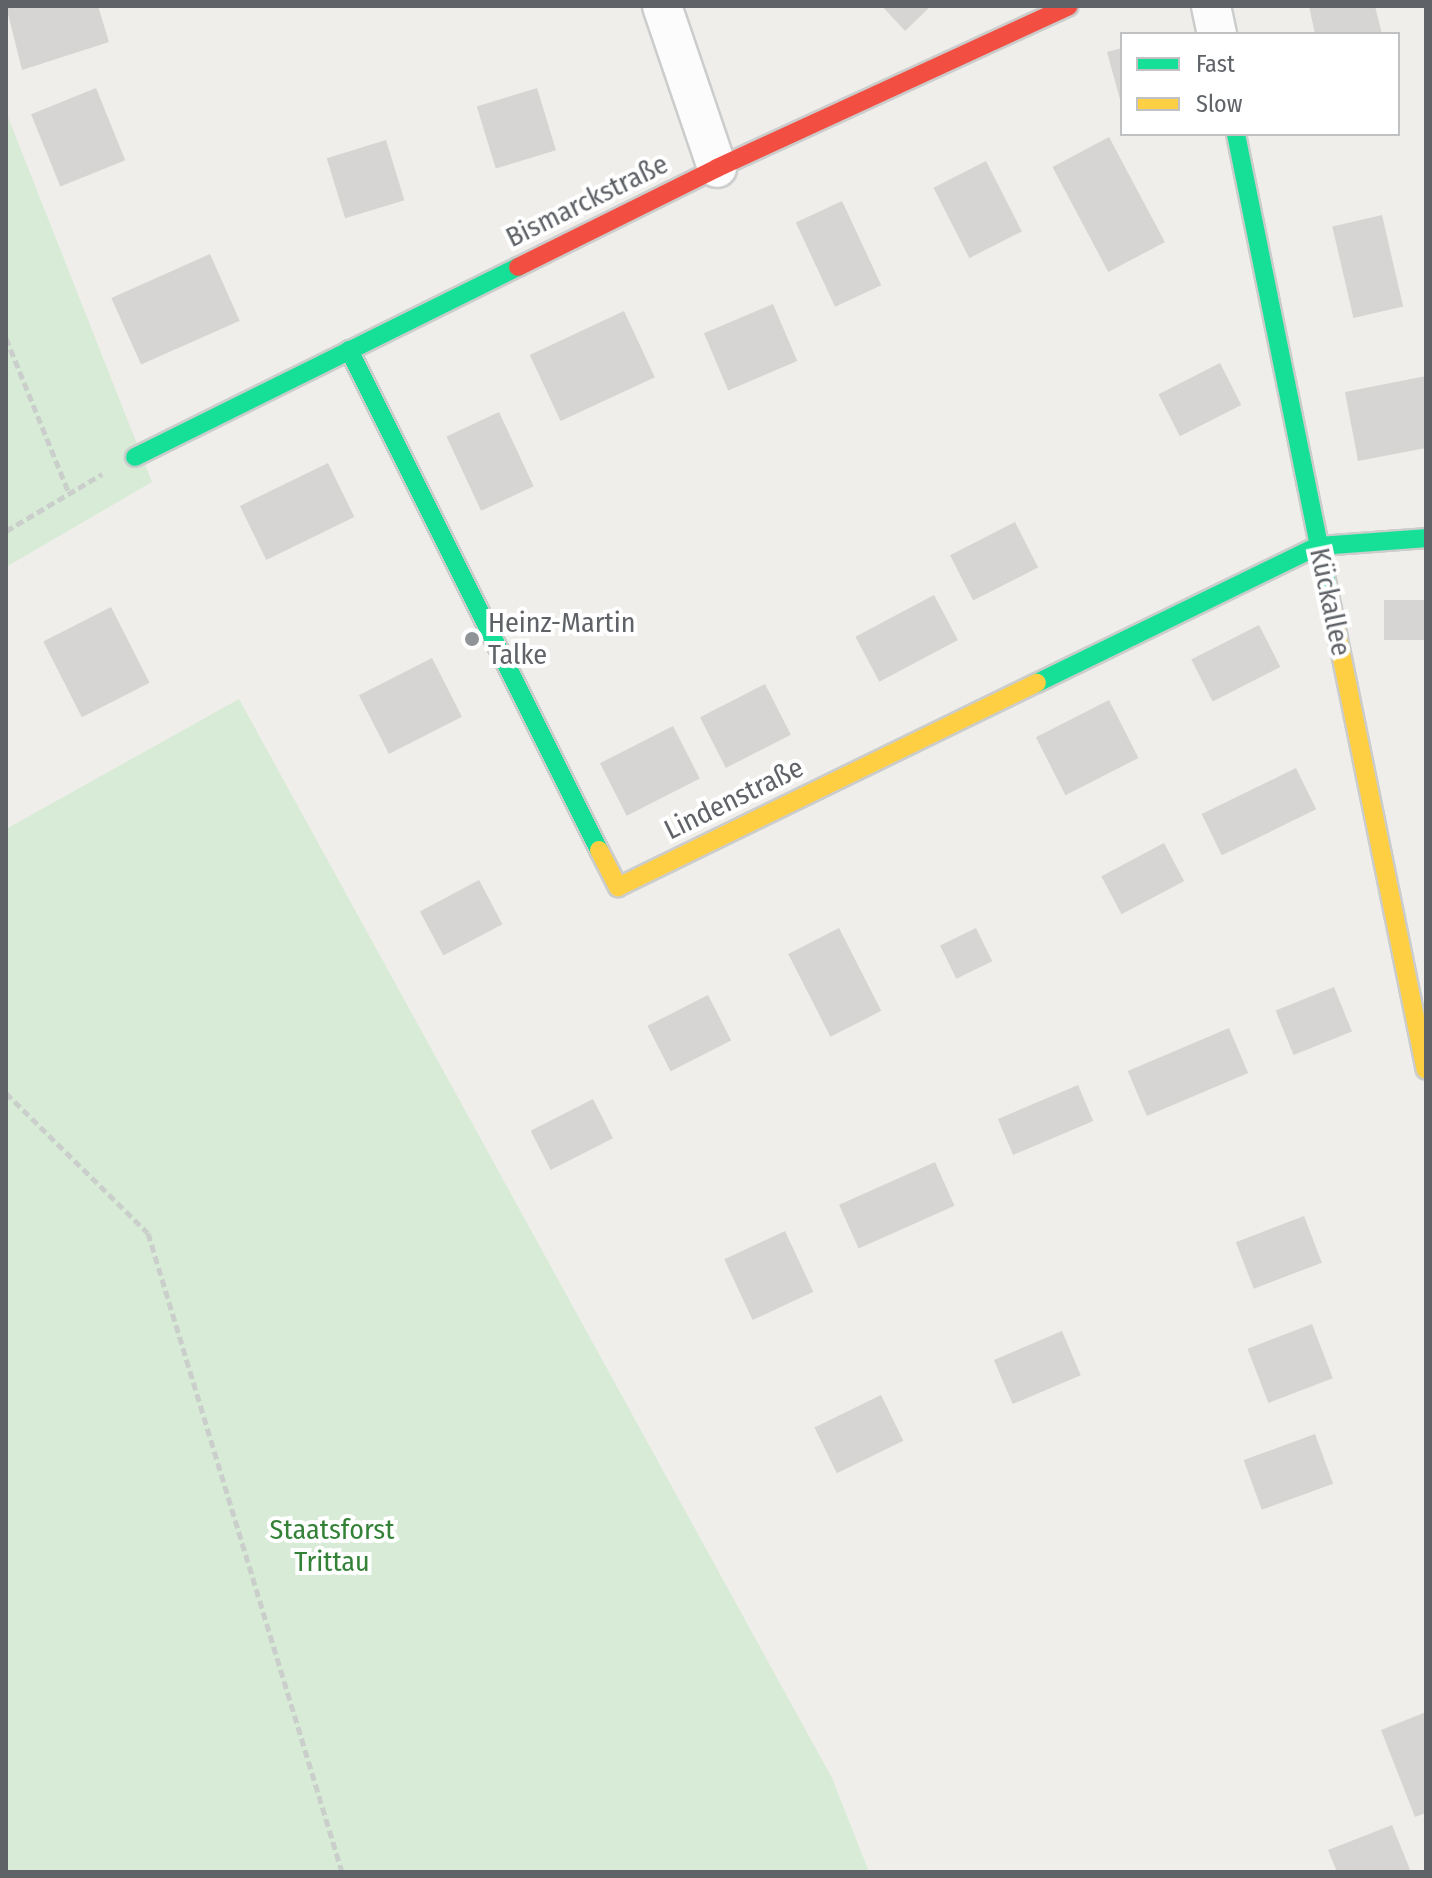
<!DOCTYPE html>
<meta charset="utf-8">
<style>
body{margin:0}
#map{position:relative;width:1432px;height:1878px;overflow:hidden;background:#efeeea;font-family:"Fira Sans Condensed",sans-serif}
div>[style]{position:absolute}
.green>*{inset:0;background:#d8ebd6}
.building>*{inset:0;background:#d6d5d3;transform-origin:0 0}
.path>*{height:5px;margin-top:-2.5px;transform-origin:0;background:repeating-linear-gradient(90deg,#cacfcc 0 8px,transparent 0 12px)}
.roads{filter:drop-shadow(2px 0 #cbcccc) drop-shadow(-2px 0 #cbcccc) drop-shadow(0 2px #cbcccc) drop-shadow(0 -2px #cbcccc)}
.street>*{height:38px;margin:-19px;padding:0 19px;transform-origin:19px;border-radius:19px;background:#fdfcfc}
.fast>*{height:18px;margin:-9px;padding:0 9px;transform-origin:9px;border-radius:9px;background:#16e098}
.slow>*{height:18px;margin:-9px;padding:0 9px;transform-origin:9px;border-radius:9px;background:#ffcf43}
.jam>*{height:18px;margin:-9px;padding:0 9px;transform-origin:9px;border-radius:9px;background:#f24e42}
.dots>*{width:22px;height:22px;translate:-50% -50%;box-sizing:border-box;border:4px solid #fff;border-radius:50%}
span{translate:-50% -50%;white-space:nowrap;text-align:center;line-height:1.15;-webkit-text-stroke:8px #fff;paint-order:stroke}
.street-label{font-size:28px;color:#5f6368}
.poi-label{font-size:28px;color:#5f6368}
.left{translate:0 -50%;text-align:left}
.park-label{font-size:28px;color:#348238}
.frame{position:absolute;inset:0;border:8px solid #5f6368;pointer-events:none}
.legend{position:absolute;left:1120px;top:32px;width:280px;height:104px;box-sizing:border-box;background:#fff;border:2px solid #bfc1c3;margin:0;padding:10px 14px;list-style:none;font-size:24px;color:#5f6368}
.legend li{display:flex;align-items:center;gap:16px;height:40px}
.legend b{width:40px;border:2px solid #bfc1c3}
</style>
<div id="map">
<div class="green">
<div style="clip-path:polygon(6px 112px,152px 482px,6px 567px)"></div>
<div style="clip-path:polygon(239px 699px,832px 1778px,869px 1872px,6px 1872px,6px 829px)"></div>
</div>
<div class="building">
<div style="clip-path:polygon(6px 6px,98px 6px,109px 42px,22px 70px)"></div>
<div style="clip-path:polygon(882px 6px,931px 6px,905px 31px)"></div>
<div style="clip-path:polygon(1309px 6px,1375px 6px,1382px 34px,1315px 34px)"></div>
<div style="clip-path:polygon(1122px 48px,1122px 103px,1121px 103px,1107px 52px)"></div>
<div style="left:96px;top:88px;width:78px;height:70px;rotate:68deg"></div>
<div style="left:537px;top:88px;width:65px;height:63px;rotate:73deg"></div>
<div style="left:1109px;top:137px;width:119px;height:64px;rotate:62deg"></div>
<div style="left:386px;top:140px;width:63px;height:62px;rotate:73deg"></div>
<div style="left:986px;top:161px;width:79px;height:59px;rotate:63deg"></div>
<div style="left:842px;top:201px;width:93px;height:51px;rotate:65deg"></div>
<div style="left:1382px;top:215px;width:94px;height:51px;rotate:77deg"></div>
<div style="left:210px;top:254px;width:73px;height:108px;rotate:66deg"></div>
<div style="left:773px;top:304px;width:62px;height:75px;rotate:67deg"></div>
<div style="left:624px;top:311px;width:73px;height:104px;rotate:65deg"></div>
<div style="left:1220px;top:363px;width:47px;height:69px;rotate:63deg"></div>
<div style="clip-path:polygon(1426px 376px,1426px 448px,1358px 461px,1345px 392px)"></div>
<div style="left:499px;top:412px;width:82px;height:58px;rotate:65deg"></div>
<div style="left:328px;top:463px;width:60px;height:98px;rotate:64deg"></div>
<div style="left:1015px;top:522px;width:51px;height:73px;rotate:63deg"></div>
<div style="left:934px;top:595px;width:51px;height:89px;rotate:62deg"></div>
<div style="left:1426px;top:600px;width:40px;height:42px;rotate:90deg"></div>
<div style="left:111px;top:607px;width:85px;height:76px;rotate:63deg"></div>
<div style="left:1259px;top:625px;width:47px;height:76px;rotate:63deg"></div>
<div style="left:432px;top:658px;width:66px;height:82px;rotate:63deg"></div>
<div style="left:765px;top:684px;width:57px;height:73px;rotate:63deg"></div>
<div style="left:1109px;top:700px;width:65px;height:82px;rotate:63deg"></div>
<div style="left:673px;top:726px;width:59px;height:82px;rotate:63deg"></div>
<div style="left:1296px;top:768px;width:46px;height:105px;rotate:64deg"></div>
<div style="left:1164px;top:843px;width:43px;height:71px;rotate:62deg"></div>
<div style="left:479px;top:880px;width:50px;height:67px;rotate:62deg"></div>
<div style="left:839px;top:928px;width:93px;height:57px;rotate:63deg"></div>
<div style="left:976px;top:928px;width:37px;height:40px;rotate:64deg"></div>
<div style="left:1334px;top:987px;width:48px;height:63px;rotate:68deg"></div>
<div style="left:708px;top:995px;width:51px;height:68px;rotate:63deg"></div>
<div style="left:1229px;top:1028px;width:49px;height:110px;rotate:67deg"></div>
<div style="left:1078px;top:1085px;width:39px;height:87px;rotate:67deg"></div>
<div style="left:593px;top:1099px;width:44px;height:70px;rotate:63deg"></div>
<div style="left:935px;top:1162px;width:48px;height:105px;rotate:66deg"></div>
<div style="left:1304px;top:1216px;width:50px;height:73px;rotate:69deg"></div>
<div style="left:785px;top:1231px;width:67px;height:67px;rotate:65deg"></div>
<div style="left:1312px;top:1324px;width:58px;height:69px;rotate:69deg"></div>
<div style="left:1062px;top:1331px;width:48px;height:74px;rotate:67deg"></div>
<div style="left:881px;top:1395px;width:51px;height:74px;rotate:64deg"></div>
<div style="left:1315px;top:1434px;width:53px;height:76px;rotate:70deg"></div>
<div style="clip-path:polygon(1426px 1712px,1426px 1813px,1415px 1817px,1381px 1730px)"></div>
<div style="clip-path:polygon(1392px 1825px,1411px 1872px,1337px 1872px,1328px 1850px)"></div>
</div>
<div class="path">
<div style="left:6px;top:338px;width:165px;rotate:67.9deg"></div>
<div style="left:6px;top:531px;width:112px;rotate:-30.7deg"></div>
<div style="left:6px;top:1093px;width:199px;rotate:44.6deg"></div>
<div style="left:148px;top:1233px;width:668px;rotate:73.11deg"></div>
</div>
<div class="roads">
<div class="street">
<div style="left:662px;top:6px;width:171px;rotate:71.2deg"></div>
<div style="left:1211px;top:6px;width:29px;rotate:78deg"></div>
</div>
<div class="fast">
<div style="left:1236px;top:134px;width:485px;rotate:78.6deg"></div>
<div style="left:349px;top:350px;width:559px;rotate:63.43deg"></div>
<div style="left:135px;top:457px;width:428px;rotate:-26.4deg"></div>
<div style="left:1037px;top:683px;width:313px;rotate:-26deg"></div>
<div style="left:1318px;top:546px;width:108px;rotate:-4.2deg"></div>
</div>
<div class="slow">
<div style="left:1332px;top:609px;width:470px;rotate:78.5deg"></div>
<div style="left:599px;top:850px;width:42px;rotate:62.8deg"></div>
<div style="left:618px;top:887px;width:466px;rotate:-26deg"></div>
</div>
<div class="jam">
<div style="left:518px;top:267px;width:222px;rotate:-26.4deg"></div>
<div style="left:717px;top:168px;width:387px;rotate:-24.7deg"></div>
</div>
</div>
<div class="dots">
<div style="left:472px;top:639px;background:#919496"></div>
</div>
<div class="street-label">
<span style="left:587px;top:201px;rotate:-26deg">Bismarckstraße</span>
<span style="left:1330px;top:602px;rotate:78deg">Kückallee</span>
<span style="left:734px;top:799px;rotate:-26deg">Lindenstraße</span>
</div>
<div class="poi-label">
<span class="left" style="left:488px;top:639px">Heinz-Martin<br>Talke</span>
</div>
<div class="park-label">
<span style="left:332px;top:1546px">Staatsforst<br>Trittau</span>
</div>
<div class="frame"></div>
<ul class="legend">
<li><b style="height:10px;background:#16e098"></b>Fast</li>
<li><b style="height:10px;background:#ffcf43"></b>Slow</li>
</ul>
</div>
